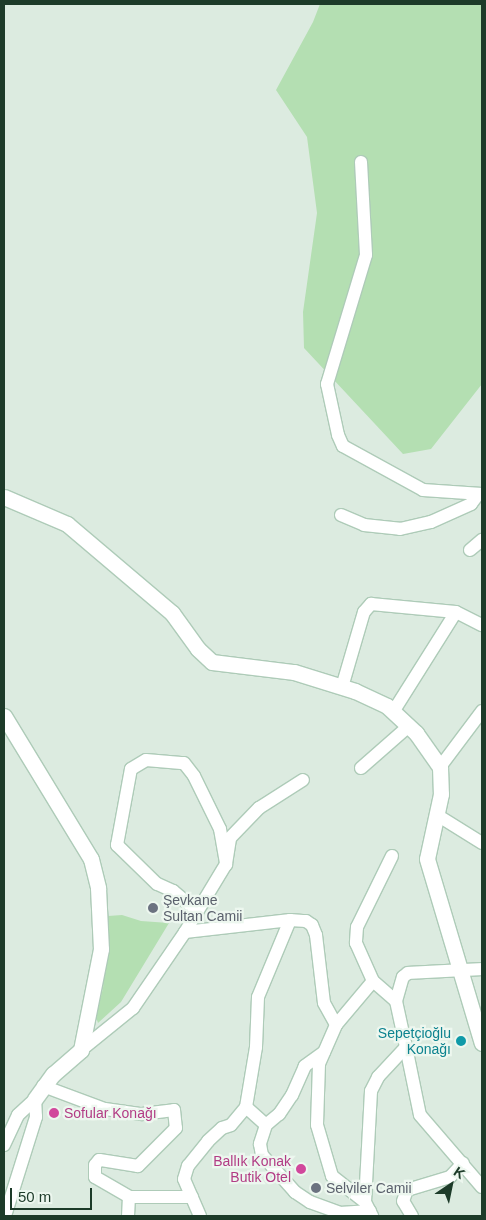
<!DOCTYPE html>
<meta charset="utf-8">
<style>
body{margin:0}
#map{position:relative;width:486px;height:1220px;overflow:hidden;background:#dcebe0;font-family:Arial,sans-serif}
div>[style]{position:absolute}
.green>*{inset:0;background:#b4dfb2}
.roads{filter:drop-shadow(1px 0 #aecbb8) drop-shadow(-1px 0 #aecbb8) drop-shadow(0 1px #aecbb8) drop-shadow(0 -1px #aecbb8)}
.minor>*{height:12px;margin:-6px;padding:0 6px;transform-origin:6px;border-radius:6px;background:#fff}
.secondary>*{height:15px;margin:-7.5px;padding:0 7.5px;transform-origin:7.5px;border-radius:7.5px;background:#fff}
.dots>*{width:14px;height:14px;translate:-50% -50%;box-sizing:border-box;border:2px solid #edf7ef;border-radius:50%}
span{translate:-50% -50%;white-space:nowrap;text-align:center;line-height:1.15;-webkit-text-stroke:4.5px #edf7ef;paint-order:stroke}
.worship-label{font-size:14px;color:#5b616d}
.left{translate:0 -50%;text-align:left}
.culture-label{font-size:14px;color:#0d838f}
.right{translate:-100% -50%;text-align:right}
.hotel-label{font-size:14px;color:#b23c85}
.frame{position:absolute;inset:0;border:5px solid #1d3b29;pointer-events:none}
.north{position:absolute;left:426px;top:1160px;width:50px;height:50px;-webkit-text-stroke:4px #edf7ef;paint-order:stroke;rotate:34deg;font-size:14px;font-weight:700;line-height:20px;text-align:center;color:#1d3b29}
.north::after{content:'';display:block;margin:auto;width:18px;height:22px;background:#1d3b29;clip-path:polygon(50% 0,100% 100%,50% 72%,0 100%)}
.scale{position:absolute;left:10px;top:1188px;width:82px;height:22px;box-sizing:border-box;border:2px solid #1d3b29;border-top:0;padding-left:6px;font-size:15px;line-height:18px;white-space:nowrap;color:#1d3b29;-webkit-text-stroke:4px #edf7ef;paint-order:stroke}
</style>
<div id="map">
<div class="green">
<div style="clip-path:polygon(320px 4px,482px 4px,482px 384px,431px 449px,403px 454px,304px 348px,303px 312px,317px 213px,307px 137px,276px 90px,313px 22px)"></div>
<div style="clip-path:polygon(122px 915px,141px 921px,169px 923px,121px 1002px,98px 1023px,96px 1017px,103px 988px,108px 916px)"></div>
</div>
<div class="roads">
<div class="minor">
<div style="left:361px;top:162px;width:93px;rotate:86.9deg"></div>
<div style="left:366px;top:255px;width:135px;rotate:106.8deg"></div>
<div style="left:327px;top:384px;width:52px;rotate:77.8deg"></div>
<div style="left:338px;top:435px;width:12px;rotate:66deg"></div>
<div style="left:343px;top:446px;width:91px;rotate:28.8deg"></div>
<div style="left:423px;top:490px;width:59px;rotate:3.9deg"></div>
<div style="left:341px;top:515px;width:25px;rotate:23deg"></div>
<div style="left:364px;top:525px;width:36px;rotate:6deg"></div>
<div style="left:400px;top:529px;width:32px;rotate:-13deg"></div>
<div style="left:431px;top:522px;width:44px;rotate:-24.2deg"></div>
<div style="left:471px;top:504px;width:10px;rotate:-53deg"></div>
<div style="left:470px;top:550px;width:16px;rotate:-40deg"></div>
<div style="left:342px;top:687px;width:78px;rotate:-73.7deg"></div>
<div style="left:364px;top:612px;width:11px;rotate:-49deg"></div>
<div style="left:371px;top:604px;width:85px;rotate:5.4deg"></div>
<div style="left:456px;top:612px;width:29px;rotate:27deg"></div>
<div style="left:393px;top:712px;width:118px;rotate:-57.8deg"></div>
<div style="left:440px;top:767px;width:70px;rotate:-53.1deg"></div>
<div style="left:361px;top:768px;width:64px;rotate:-41.2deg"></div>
<div style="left:437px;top:815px;width:53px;rotate:31.9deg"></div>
<div style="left:392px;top:856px;width:79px;rotate:116.2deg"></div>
<div style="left:357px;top:927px;width:16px;rotate:94deg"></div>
<div style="left:356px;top:943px;width:42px;rotate:65.9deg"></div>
<div style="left:373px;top:981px;width:30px;rotate:41deg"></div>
<div style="left:197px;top:911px;width:31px;rotate:-140deg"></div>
<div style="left:173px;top:891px;width:17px;rotate:-156deg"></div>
<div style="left:157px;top:884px;width:56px;rotate:-135.7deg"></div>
<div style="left:117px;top:845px;width:77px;rotate:-79.6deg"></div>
<div style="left:131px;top:769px;width:17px;rotate:-31deg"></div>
<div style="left:146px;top:760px;width:38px;rotate:5deg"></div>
<div style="left:184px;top:763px;width:16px;rotate:52deg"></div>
<div style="left:194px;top:776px;width:59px;rotate:63.9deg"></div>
<div style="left:220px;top:829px;width:36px;rotate:80deg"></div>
<div style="left:185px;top:932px;width:79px;rotate:-58.9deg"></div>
<div style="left:226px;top:864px;width:26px;rotate:-81deg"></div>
<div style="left:230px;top:838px;width:42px;rotate:-46deg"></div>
<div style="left:259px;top:808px;width:52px;rotate:-32.5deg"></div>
<div style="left:336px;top:1025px;width:57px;rotate:-49.9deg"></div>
<div style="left:406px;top:1047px;width:69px;rotate:78.4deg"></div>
<div style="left:420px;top:1115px;width:95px;rotate:49.3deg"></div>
<div style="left:81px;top:1050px;width:67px;rotate:-38.9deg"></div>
<div style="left:133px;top:1008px;width:92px;rotate:-55.6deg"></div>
<div style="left:185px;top:932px;width:106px;rotate:-6.5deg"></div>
<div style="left:290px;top:920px;width:16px;rotate:4deg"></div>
<div style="left:306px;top:921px;width:7px;rotate:34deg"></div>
<div style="left:312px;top:925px;width:11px;rotate:68deg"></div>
<div style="left:316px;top:935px;width:68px;rotate:83.3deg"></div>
<div style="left:324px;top:1003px;width:25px;rotate:61deg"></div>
<div style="left:336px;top:1025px;width:43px;rotate:113.6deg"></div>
<div style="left:319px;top:1064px;width:61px;rotate:91.9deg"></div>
<div style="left:317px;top:1125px;width:53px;rotate:73.6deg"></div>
<div style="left:332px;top:1176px;width:42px;rotate:38.2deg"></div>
<div style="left:365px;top:1202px;width:16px;rotate:63deg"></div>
<div style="left:324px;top:1052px;width:24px;rotate:144deg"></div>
<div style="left:305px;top:1066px;width:32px;rotate:114deg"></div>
<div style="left:292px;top:1095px;width:23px;rotate:124deg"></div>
<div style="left:279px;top:1114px;width:17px;rotate:140deg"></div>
<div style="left:266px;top:1125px;width:20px;rotate:108deg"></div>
<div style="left:260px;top:1144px;width:11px;rotate:80deg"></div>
<div style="left:262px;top:1155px;width:50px;rotate:48.3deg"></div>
<div style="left:295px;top:1192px;width:18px;rotate:34deg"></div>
<div style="left:310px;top:1202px;width:32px;rotate:20deg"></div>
<div style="left:340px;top:1213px;width:30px;rotate:-4deg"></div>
<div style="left:43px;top:1086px;width:66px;rotate:20.4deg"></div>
<div style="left:105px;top:1109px;width:37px;rotate:8deg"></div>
<div style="left:142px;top:1114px;width:32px;rotate:-7deg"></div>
<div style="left:174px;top:1110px;width:18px;rotate:84deg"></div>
<div style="left:176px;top:1128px;width:54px;rotate:135deg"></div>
<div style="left:138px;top:1166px;width:39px;rotate:-171deg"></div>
<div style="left:99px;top:1160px;width:6px;rotate:129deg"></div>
<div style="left:95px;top:1165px;width:12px;rotate:90deg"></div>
<div style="left:95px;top:1177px;width:39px;rotate:30deg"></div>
<div style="left:129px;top:1197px;width:19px;rotate:93deg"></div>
<div style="left:266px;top:1125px;width:27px;rotate:-138deg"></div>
<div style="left:246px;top:1107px;width:61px;rotate:-80.5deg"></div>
<div style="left:256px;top:1047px;width:50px;rotate:-87.7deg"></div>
<div style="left:258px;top:997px;width:83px;rotate:-67.4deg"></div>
<div style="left:4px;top:1145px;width:33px;rotate:-65deg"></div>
<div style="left:18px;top:1115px;width:23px;rotate:-43deg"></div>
<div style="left:129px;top:1197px;width:63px"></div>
<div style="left:365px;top:1202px;width:111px;rotate:-86.9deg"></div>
<div style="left:371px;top:1091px;width:16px;rotate:-63deg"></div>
<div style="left:378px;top:1077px;width:41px;rotate:-47deg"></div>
<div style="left:406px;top:1047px;width:47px;rotate:-102.3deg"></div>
<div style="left:396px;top:1001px;width:25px;rotate:-74deg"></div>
<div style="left:403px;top:977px;width:6px;rotate:-39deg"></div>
<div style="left:408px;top:973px;width:74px;rotate:-3.1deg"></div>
<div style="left:5px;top:1216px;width:104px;rotate:-72.6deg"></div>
<div style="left:36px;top:1117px;width:18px;rotate:-93deg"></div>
<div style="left:200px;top:1216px;width:40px;rotate:-113.4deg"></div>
<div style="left:184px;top:1179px;width:14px;rotate:-73deg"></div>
<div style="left:188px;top:1166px;width:32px;rotate:-51deg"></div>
<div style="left:208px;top:1141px;width:19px;rotate:-43deg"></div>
<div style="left:222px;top:1128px;width:9px;rotate:-18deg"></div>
<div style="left:231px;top:1125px;width:23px;rotate:-50deg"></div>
<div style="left:412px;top:1216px;width:17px;rotate:-121deg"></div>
<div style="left:403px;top:1201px;width:12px;rotate:-70deg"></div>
<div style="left:407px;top:1190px;width:45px;rotate:-16.8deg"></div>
<div style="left:450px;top:1177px;width:19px;rotate:-47deg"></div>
</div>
<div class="secondary">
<div style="left:4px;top:497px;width:69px;rotate:23.2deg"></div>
<div style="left:67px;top:524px;width:138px;rotate:40.3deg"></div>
<div style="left:172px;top:613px;width:44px;rotate:54.2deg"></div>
<div style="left:198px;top:649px;width:19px;rotate:43deg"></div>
<div style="left:212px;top:662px;width:83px;rotate:7deg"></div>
<div style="left:294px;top:672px;width:64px;rotate:17.3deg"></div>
<div style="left:355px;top:691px;width:35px;rotate:25deg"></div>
<div style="left:387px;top:706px;width:40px;rotate:43deg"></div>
<div style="left:416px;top:733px;width:42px;rotate:54.8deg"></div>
<div style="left:440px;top:767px;width:27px;rotate:88deg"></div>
<div style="left:441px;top:794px;width:66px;rotate:102.2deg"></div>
<div style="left:427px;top:859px;width:192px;rotate:73.4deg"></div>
<div style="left:4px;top:716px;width:167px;rotate:58.7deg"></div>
<div style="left:91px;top:859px;width:30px;rotate:76deg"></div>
<div style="left:98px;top:888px;width:61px;rotate:87.2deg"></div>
<div style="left:101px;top:949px;width:103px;rotate:101.2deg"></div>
<div style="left:81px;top:1050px;width:37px;rotate:139deg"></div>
<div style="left:53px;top:1074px;width:31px;rotate:126deg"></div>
</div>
</div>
<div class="dots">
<div style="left:153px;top:908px;background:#6b7280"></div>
<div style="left:461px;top:1041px;background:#0f9aa8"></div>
<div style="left:54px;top:1113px;background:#d1479c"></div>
<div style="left:301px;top:1169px;background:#d1479c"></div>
<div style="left:316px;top:1188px;background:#6b7280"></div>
</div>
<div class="worship-label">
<span class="left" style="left:163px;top:908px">Şevkane<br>Sultan Camii</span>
<span class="left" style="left:326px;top:1188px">Selviler Camii</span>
</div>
<div class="culture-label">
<span class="right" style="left:451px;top:1041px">Sepetçioğlu<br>Konağı</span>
</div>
<div class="hotel-label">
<span class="left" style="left:64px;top:1113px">Sofular Konağı</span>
<span class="right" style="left:291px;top:1169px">Ballık Konak<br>Butik Otel</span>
</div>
<div class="frame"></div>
<div class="north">K</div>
<div class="scale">50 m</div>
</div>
